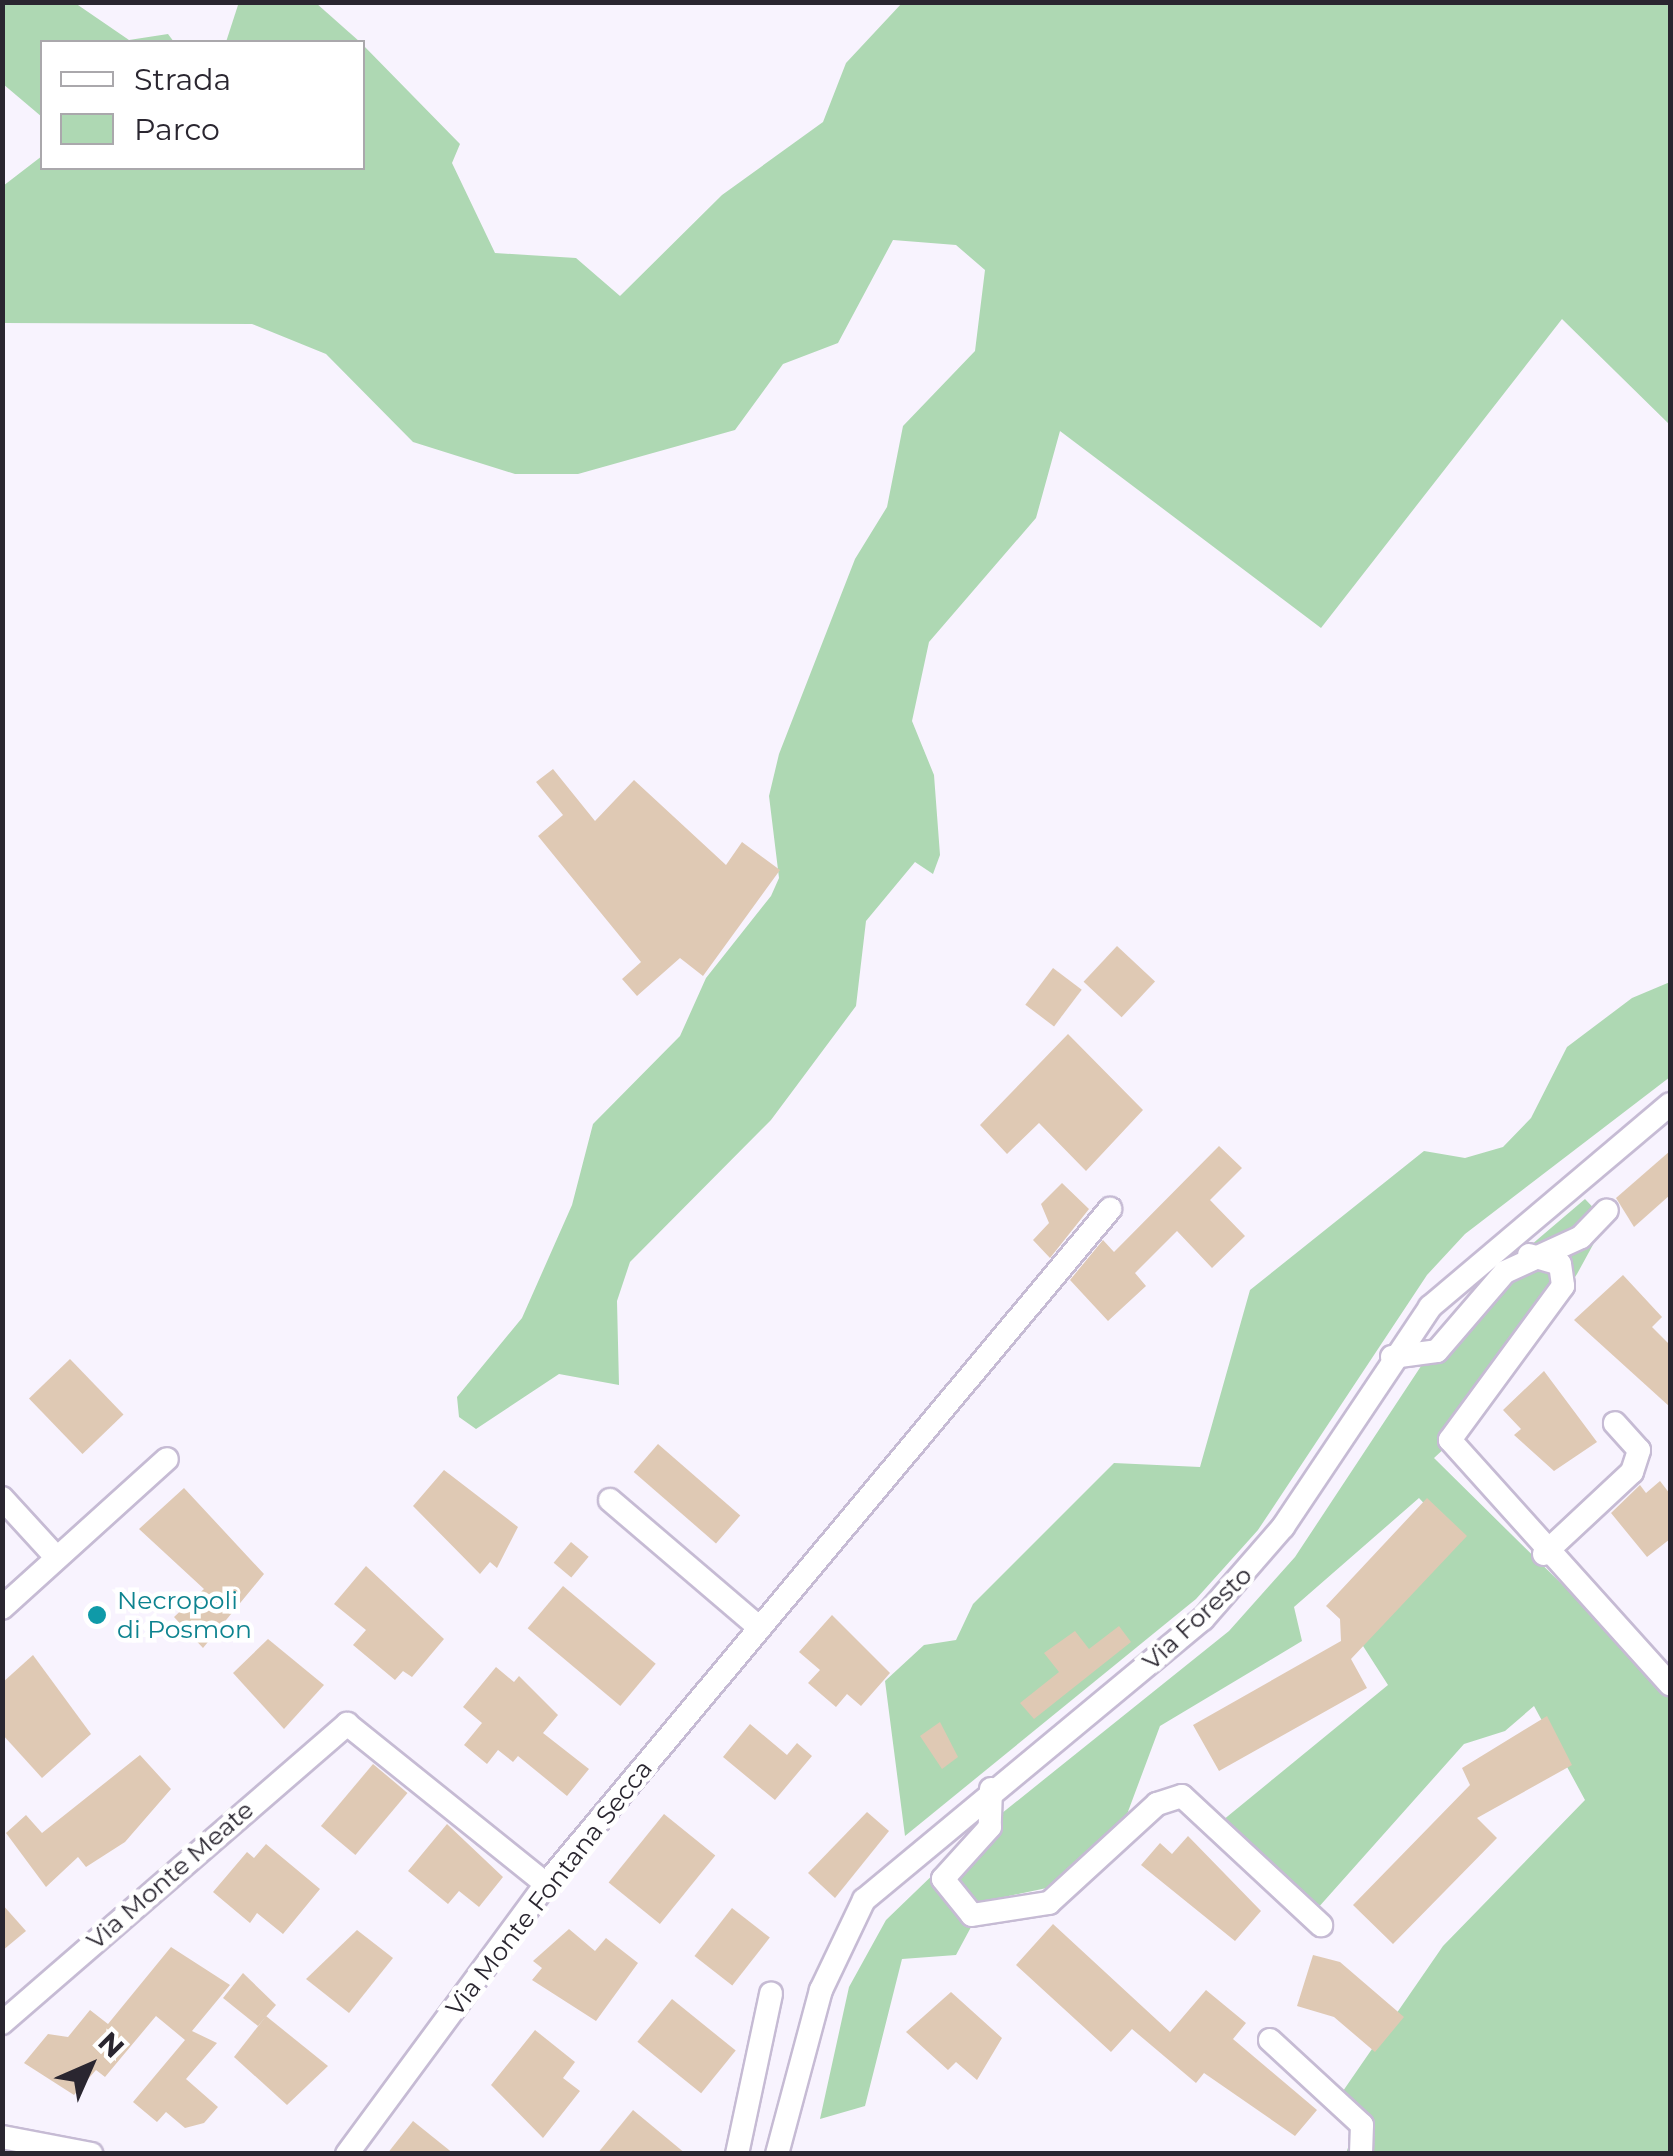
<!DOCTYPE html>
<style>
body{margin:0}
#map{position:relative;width:1673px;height:2156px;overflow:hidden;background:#f8f3fe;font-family:Montserrat,sans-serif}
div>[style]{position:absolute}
.green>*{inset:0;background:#aed8b3}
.building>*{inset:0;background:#dfc9b4;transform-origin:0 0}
.roads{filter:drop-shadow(2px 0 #c6bbd4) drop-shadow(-2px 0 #c6bbd4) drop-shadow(0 2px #c6bbd4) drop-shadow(0 -2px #c6bbd4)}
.street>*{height:22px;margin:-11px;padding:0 11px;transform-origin:11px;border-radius:11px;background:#fff}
.dots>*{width:28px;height:28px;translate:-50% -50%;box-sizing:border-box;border:5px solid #fff;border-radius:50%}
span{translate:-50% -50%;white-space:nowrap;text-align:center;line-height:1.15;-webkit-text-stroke:9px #fff;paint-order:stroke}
.culture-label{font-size:25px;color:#0d838f}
.left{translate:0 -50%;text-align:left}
.street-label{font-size:25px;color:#2a2630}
.frame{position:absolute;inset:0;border:5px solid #2a2630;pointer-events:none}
.legend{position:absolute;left:40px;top:40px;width:325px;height:130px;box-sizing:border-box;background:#fff;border:2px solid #aaa8ac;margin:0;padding:12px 18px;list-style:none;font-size:30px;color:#2a2630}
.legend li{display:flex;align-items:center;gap:20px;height:50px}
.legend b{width:50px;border:2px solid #aaa8ac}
.north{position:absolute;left:40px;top:2016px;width:100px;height:100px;-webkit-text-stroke:8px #fff;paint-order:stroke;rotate:45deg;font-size:28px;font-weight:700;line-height:40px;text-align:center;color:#2a2630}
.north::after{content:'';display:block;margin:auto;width:35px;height:45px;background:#2a2630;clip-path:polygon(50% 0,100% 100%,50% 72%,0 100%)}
</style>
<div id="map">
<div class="green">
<div style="clip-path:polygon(239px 2px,316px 3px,360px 42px,226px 42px)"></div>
<div style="clip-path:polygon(2px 3px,75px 3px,129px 40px,168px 34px,174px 42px,42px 42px,42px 117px,3px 84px)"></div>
<div style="clip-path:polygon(902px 3px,1670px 3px,1670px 425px,1562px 319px,1321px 628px,1060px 431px,1036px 518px,929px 642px,912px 721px,934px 775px,940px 855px,933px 874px,915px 862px,866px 921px,856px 1006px,771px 1120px,630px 1262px,617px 1301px,619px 1385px,559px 1374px,476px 1429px,459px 1417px,457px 1397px,522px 1318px,572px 1205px,593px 1124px,680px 1036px,706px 978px,771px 896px,779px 878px,769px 796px,779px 754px,855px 559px,887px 507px,903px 426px,975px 351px,985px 270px,956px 245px,893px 240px,838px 343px,783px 364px,735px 430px,578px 474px,515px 474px,413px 442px,326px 354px,252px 324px,3px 323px,3px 186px,42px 156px,42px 168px,362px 168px,363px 45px,460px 144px,452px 163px,495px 253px,576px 258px,620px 296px,722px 195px,823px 122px,846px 63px)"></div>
<div style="clip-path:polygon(1670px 982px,1670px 1077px,1465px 1234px,1427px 1275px,1258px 1530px,1196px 1599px,905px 1836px,885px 1681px,924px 1645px,956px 1640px,973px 1604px,1114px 1463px,1200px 1467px,1250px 1290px,1424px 1151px,1465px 1158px,1503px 1147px,1531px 1118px,1567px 1047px,1632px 998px)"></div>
<div style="clip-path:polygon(1585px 1199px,1606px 1221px,1577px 1274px,1490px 1406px,1434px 1458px,1670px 1691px,1670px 2153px,1346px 2153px,1354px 2132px,1342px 2117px,1343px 2091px,1443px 1946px,1585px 1800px,1534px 1706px,1505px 1731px,1464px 1744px,1317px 1909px,1217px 1825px,1388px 1685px,1356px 1635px,1458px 1540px,1419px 1498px,1294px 1607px,1302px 1641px,1160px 1726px,1123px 1825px,1136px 1839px,1094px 1878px,985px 1901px,956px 1955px,902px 1959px,865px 2106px,820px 2119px,849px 1987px,886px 1920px,971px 1838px,1229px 1631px,1295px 1557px,1462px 1304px)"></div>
</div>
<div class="building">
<div style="clip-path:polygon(553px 769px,595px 821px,634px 780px,726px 865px,742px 842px,780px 870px,703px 976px,680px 958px,637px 996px,622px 979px,641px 962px,538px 836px,563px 815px,536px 782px)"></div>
<div style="left:1117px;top:946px;width:52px;height:49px;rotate:43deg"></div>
<div style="left:1053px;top:968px;width:36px;height:46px;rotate:37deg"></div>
<div style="clip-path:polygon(1068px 1034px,1143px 1110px,1086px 1171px,1039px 1123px,1007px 1154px,980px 1125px)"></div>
<div style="clip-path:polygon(1219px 1146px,1242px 1168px,1210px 1200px,1245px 1236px,1212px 1268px,1177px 1231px,1135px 1273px,1146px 1286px,1108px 1321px,1070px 1280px,1103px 1240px,1114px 1252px)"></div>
<div style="clip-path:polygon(1670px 1151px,1670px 1195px,1634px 1227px,1616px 1198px)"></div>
<div style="clip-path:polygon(1062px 1183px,1089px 1209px,1050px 1258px,1033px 1240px,1049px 1223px,1041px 1204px)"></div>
<div style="clip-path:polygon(1623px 1275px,1662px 1317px,1652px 1327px,1670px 1345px,1670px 1407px,1574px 1320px)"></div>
<div style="left:70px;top:1359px;width:77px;height:57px;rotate:46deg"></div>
<div style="clip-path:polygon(1544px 1371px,1597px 1442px,1554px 1471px,1514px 1435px,1521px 1429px,1503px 1410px)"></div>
<div style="left:658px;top:1444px;width:109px;height:37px;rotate:41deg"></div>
<div style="clip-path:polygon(444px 1470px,518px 1527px,497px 1568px,490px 1562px,480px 1574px,413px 1506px)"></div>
<div style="clip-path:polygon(1660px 1481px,1670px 1494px,1670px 1539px,1647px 1557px,1611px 1513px,1640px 1485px,1646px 1493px)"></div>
<div style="clip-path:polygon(184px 1488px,264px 1574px,203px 1648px,174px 1617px,204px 1589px,139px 1529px)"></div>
<div style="clip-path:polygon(1427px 1498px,1467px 1536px,1351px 1659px,1367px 1688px,1219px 1771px,1193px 1725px,1341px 1641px,1340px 1619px,1326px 1606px)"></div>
<div style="left:571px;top:1542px;width:23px;height:27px;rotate:40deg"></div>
<div style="clip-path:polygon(366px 1566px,444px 1639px,412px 1677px,403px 1671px,395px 1680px,353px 1645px,366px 1630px,334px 1604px)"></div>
<div style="left:563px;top:1586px;width:121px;height:55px;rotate:40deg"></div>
<div style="clip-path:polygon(832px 1615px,890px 1673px,861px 1706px,847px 1694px,836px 1707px,808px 1683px,820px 1670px,799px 1652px)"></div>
<div style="clip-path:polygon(1119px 1626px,1131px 1642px,1034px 1719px,1020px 1703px,1059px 1672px,1044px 1653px,1075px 1631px,1089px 1649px)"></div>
<div style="clip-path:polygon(268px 1639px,324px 1685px,284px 1729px,233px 1673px)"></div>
<div style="clip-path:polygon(33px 1655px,91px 1734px,42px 1778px,2px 1734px,2px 1683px)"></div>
<div style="clip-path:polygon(496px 1667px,514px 1682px,519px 1676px,558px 1715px,543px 1733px,589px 1769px,567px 1796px,518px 1756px,513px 1762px,498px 1750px,487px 1764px,464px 1745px,482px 1723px,463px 1707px)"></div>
<div style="clip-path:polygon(1547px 1716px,1572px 1765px,1477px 1818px,1497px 1838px,1393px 1944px,1353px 1905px,1470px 1785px,1462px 1768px)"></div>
<div style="clip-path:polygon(940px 1722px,958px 1757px,942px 1769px,920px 1736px)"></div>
<div style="clip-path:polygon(750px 1724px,787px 1755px,797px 1743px,812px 1756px,775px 1800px,723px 1757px)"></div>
<div style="clip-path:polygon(140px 1755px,171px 1789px,125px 1842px,86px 1867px,78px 1857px,46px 1887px,6px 1833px,26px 1815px,42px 1833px)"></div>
<div style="left:373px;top:1764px;width:45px;height:81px;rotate:40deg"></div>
<div style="clip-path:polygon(867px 1812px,889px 1831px,835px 1898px,808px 1873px)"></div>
<div style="left:664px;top:1814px;width:66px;height:88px;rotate:39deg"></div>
<div style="clip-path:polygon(447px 1824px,503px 1877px,479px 1907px,459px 1891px,448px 1904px,408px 1871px)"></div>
<div style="clip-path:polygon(1188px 1836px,1261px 1911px,1235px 1941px,1141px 1865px,1160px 1843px,1172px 1854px)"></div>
<div style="clip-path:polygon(266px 1844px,320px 1889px,283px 1934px,257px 1913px,250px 1923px,213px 1892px,247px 1852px,254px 1858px)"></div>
<div style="clip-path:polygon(2px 1904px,26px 1931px,2px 1951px)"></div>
<div style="left:732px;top:1908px;width:48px;height:61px;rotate:38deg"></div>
<div style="clip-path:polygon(1053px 1924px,1170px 2032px,1206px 1990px,1246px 2023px,1233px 2039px,1317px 2110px,1295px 2136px,1204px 2073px,1196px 2083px,1132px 2029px,1111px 2052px,1016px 1965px)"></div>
<div style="clip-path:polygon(569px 1929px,595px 1951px,606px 1938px,638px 1963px,596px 2021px,532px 1980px,542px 1968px,533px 1961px)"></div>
<div style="clip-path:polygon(357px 1930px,393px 1958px,349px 2013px,306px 1979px)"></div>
<div style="clip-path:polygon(171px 1947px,230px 1985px,192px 2031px,217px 2043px,186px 2079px,218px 2107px,204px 2123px,185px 2128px,166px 2112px,157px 2122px,133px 2102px,185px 2040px,156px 2016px,105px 2077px,96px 2070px,74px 2095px,24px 2063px,48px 2034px,68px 2037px,90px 2010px,108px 2024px)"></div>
<div style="clip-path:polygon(1313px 1955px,1340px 1962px,1404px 2017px,1375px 2052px,1334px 2017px,1297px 2006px)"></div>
<div style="clip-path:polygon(243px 1973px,276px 2005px,258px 2026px,223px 1998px)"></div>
<div style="clip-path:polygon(951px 1992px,1002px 2038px,977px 2080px,956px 2062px,948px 2070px,906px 2032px)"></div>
<div style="left:672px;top:1999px;width:82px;height:55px;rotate:39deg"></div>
<div style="clip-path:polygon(266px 2016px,328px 2066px,287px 2105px,234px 2057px)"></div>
<div style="clip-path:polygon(535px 2030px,575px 2062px,563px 2078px,580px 2091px,543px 2138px,491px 2085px)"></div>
<div style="clip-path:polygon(633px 2110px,686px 2154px,597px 2154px)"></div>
<div style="clip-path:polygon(413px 2121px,454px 2154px,387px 2154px)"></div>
</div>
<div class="roads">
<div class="street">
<div style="left:1529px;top:1255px;width:32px;rotate:16deg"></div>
<div style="left:1560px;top:1264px;width:22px;rotate:82deg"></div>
<div style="left:1563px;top:1286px;width:191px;rotate:126.3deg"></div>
<div style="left:1450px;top:1440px;width:329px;rotate:48deg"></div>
<div style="left:1392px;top:1357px;width:45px;rotate:-7.6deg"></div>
<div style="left:1437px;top:1351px;width:104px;rotate:-49.3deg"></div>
<div style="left:1505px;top:1272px;width:84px;rotate:-24.7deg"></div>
<div style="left:1581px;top:1237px;width:37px;rotate:-46deg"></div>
<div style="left:2px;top:1498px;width:81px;rotate:47.5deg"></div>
<div style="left:610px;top:1500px;width:197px;rotate:40.5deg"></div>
<div style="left:1544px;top:1554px;width:120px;rotate:-43deg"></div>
<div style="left:1632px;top:1472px;width:23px;rotate:-72deg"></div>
<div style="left:1639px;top:1450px;width:36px;rotate:-132deg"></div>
<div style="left:2px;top:1608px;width:222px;rotate:-42.1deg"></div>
<div style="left:991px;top:1789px;width:38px;rotate:92deg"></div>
<div style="left:990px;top:1827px;width:70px;rotate:132.1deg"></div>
<div style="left:943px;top:1879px;width:46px;rotate:51.1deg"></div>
<div style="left:972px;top:1915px;width:78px;rotate:-8.9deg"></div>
<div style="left:1049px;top:1903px;width:147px;rotate:-42.5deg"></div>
<div style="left:1157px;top:1804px;width:26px;rotate:-18deg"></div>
<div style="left:1182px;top:1796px;width:190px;rotate:42.9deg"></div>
<div style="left:2px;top:2023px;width:457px;rotate:-40.9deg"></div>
<div style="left:347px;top:1724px;width:255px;rotate:38.8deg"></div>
<div style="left:1270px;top:2040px;width:125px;rotate:42.7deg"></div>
<div style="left:1362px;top:2125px;width:29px;rotate:92deg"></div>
<div style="left:2px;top:2137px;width:91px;rotate:10.8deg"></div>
<div style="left:347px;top:2154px;width:335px;rotate:-53.6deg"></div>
<div style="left:546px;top:1884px;width:880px;rotate:-50.12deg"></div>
<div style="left:737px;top:2154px;width:164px;rotate:-78deg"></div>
<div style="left:777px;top:2154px;width:170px;rotate:-75deg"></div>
<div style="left:821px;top:1990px;width:100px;rotate:-64.5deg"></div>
<div style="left:864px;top:1900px;width:440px;rotate:-39.7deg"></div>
<div style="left:1203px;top:1619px;width:122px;rotate:-49deg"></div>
<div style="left:1283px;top:1527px;width:265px;rotate:-56.2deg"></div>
<div style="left:1430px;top:1307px;width:314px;rotate:-40.2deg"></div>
</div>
</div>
<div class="dots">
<div style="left:97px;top:1615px;background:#0f9aa8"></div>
</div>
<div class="culture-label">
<span class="left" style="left:117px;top:1615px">Necropoli<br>di Posmon</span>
</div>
<div class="street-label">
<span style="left:1197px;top:1618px;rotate:-43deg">Via Foresto</span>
<span style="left:170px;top:1875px;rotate:-41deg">Via Monte Meate</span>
<span style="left:549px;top:1888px;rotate:-52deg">Via Monte Fontana Secca</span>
</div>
<div class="frame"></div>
<ul class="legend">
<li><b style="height:12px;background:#fff"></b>Strada</li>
<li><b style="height:28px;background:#aed8b3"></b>Parco</li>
</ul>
<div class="north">N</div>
</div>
